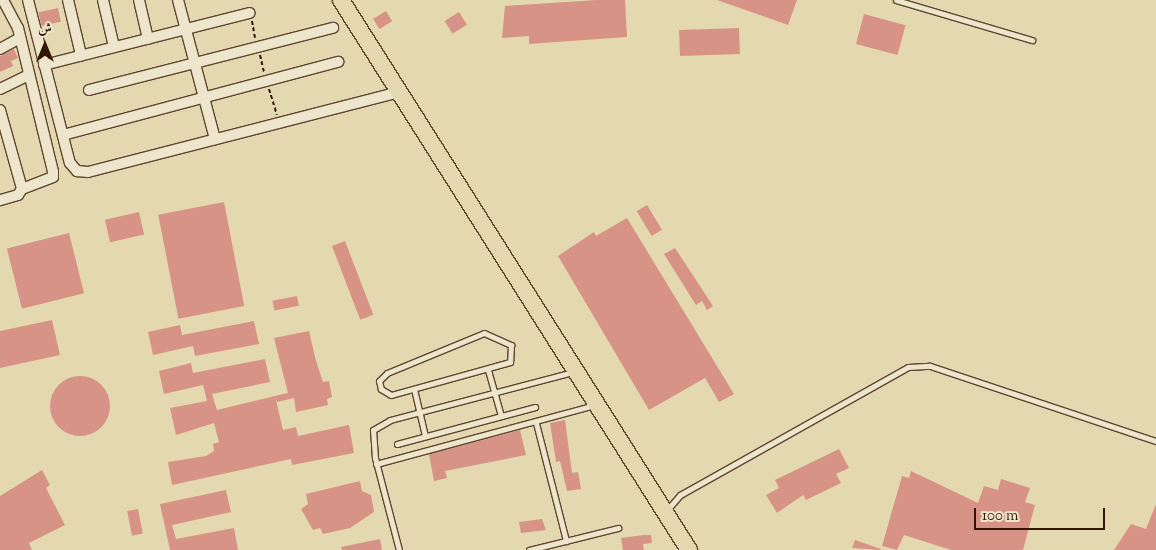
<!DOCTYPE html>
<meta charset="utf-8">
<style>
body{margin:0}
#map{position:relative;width:1156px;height:550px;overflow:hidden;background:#e4d8b0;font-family:"Sorts Mill Goudy",Amiri,serif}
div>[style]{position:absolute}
.building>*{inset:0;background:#d79486;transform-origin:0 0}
.round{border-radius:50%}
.path>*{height:2px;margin-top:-1px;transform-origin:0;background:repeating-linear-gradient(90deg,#321602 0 4px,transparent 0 6.5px)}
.roads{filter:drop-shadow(1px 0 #5e462e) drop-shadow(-1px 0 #5e462e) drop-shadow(0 1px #5e462e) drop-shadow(0 -1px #5e462e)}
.lane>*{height:5px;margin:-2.5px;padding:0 2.5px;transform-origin:2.5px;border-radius:2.5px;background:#ede6cc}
.street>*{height:10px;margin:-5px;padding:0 5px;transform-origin:5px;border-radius:5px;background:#ede6cc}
.primary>*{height:16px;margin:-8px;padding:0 8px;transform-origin:8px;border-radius:8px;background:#e4d8b0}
span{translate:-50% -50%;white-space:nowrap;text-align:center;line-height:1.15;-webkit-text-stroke:4px #ede6cc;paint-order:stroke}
.north{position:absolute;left:20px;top:20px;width:50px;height:50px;-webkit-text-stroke:4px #ede6cc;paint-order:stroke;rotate:0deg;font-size:14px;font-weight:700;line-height:20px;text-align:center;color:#321602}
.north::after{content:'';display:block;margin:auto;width:18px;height:22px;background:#321602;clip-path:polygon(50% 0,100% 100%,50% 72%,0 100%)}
.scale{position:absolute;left:974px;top:508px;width:131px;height:22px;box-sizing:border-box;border:2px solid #321602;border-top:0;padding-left:6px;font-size:15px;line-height:18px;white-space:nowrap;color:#321602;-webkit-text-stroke:4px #ede6cc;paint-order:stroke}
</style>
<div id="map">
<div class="building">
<div style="clip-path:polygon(597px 0,625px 0,627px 37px,529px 44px,529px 36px,502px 38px,505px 6px)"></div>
<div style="clip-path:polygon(717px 0,797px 0,788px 25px)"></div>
<div style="left:58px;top:8px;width:14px;height:20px;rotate:78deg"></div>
<div style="left:386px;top:11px;width:12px;height:15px;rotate:59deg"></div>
<div style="left:459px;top:12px;width:15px;height:17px;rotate:58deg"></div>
<div style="left:864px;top:14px;width:43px;height:31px;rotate:15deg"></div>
<div style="left:739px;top:28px;width:26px;height:60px;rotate:88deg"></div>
<div style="clip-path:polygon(14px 49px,18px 58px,11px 61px,13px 66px,0 72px,0 56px)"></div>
<div style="left:224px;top:202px;width:106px;height:67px;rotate:79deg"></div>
<div style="left:647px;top:205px;width:29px;height:12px;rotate:59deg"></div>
<div style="left:139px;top:212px;width:23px;height:35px;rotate:77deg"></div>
<div style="clip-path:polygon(627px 218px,734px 394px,719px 402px,705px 378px,649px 410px,558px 256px,594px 232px,596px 236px)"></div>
<div style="left:69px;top:233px;width:62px;height:64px;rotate:76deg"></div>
<div style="left:345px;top:241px;width:79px;height:14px;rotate:69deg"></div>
<div style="clip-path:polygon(675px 248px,713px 306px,707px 310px,702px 301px,696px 305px,664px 254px)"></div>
<div style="left:297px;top:296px;width:10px;height:25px;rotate:79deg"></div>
<div style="clip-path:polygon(52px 320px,60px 355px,0 368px,0 331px)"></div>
<div style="clip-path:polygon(254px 321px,259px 344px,195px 356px,193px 346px,153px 355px,148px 332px,180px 325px,182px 335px)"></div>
<div style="clip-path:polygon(309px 331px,316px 361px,323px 382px,329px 381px,332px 397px,327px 399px,328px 405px,296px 412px,294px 398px,277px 402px,275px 396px,288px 393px,274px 338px)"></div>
<div style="clip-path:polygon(265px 359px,270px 382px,212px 394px,217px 410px,275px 396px,283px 430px,296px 427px,298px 436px,349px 425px,354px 453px,292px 465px,291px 459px,172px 485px,168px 462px,206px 456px,214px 451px,213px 444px,219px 442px,214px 423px,176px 435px,170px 408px,207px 401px,203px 385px,164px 394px,159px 371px,191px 363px,193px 373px)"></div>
<div class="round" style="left:50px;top:376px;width:60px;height:60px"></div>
<div style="clip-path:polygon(565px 420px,572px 473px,578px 472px,581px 489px,567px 491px,560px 461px,556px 462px,550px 423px)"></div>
<div style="clip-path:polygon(520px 430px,526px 455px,445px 471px,447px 478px,434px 481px,429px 454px)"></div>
<div style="clip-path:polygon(839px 449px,849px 468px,836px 474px,841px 483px,806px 500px,803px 495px,777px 513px,766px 495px,779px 488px,775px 480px)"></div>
<div style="clip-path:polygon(42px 470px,50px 485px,46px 488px,65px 525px,29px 543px,32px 550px,0 550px,0 496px)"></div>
<div style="clip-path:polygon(911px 471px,978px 503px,984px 486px,998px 490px,1001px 479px,1030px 488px,1025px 502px,1035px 505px,1023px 550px,951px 550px,904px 535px,897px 550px,882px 546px,902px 476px,909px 478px)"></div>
<div style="clip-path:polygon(360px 481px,362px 491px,371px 495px,374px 512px,350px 528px,323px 534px,320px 528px,313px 530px,301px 509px,308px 504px,306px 494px)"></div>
<div style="clip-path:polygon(226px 490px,231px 512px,172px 525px,176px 539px,234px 528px,238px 550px,170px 550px,160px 504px)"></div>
<div style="clip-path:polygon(1156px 504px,1156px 550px,1114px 550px,1131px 524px,1146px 529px)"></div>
<div style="left:138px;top:509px;width:25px;height:11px;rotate:79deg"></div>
<div style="clip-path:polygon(542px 519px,546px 530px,521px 533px,519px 522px)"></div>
<div style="clip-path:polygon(644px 535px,651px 535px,652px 543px,643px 544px,644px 550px,623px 550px,621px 538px)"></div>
<div style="clip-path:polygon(380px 539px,382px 550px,342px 550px,341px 547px)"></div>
<div style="clip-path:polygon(855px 540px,881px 549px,880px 550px,852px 548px)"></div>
</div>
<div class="path">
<div style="left:252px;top:21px;width:17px;rotate:80deg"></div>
<div style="left:260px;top:55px;width:17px;rotate:77deg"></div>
<div style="left:269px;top:89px;width:27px;rotate:73deg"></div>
</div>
<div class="roads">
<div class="lane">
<div style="left:896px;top:0;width:142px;rotate:16.4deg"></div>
<div style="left:484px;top:333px;width:30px;rotate:24deg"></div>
<div style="left:511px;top:345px;width:17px;rotate:93deg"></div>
<div style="left:510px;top:362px;width:123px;rotate:164.5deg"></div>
<div style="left:391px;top:395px;width:12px;rotate:-149deg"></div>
<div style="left:381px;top:389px;width:8px;rotate:-104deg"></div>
<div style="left:379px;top:381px;width:11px;rotate:-45deg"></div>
<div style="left:387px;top:373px;width:105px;rotate:-22.4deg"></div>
<div style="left:488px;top:370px;width:48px;rotate:74.2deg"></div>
<div style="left:414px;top:389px;width:48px;rotate:76.8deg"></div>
<div style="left:536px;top:423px;width:122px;rotate:75.7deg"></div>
<div style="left:397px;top:444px;width:143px;rotate:-15deg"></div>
<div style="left:376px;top:464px;width:227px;rotate:-15.1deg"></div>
<div style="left:667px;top:510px;width:20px;rotate:-49deg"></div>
<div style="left:680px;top:495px;width:261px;rotate:-29.3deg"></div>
<div style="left:908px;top:367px;width:22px;rotate:-3deg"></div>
<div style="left:930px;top:366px;width:238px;rotate:18.4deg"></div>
<div style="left:399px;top:550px;width:95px;rotate:-104.6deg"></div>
<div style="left:375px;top:458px;width:28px;rotate:-94deg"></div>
<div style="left:373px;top:430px;width:20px;rotate:-30deg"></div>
<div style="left:390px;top:420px;width:189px;rotate:-14.7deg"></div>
<div style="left:529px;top:550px;width:92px;rotate:-13.9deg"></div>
</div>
<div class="street">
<div style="left:3px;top:0;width:32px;rotate:62deg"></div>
<div style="left:18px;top:28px;width:148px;rotate:76.3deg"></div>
<div style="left:53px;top:172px;width:5px;rotate:90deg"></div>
<div style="left:53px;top:177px;width:33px;rotate:159deg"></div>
<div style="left:28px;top:0;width:168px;rotate:75.6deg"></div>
<div style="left:70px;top:163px;width:11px;rotate:49deg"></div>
<div style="left:77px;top:171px;width:11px;rotate:5deg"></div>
<div style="left:88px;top:172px;width:321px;rotate:-14.4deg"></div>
<div style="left:68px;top:0;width:57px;rotate:76.7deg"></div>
<div style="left:103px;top:0;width:48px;rotate:76.8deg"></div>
<div style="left:139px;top:0;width:40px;rotate:77deg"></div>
<div style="left:178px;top:0;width:144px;rotate:75.1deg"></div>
<div style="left:0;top:49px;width:23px;rotate:-29deg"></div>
<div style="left:44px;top:65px;width:212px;rotate:-14.2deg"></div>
<div style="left:0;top:89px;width:32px;rotate:-26deg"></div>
<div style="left:89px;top:90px;width:252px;rotate:-14.3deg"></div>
<div style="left:0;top:110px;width:82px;rotate:74.4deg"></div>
<div style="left:22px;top:189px;width:7px;rotate:124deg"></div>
<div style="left:18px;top:195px;width:19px;rotate:164deg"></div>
<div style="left:63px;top:135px;width:285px;rotate:-14.9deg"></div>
</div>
<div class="primary">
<div style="left:341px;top:0;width:651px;rotate:57.68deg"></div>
</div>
</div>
<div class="north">ش</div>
<div class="scale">100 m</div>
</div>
